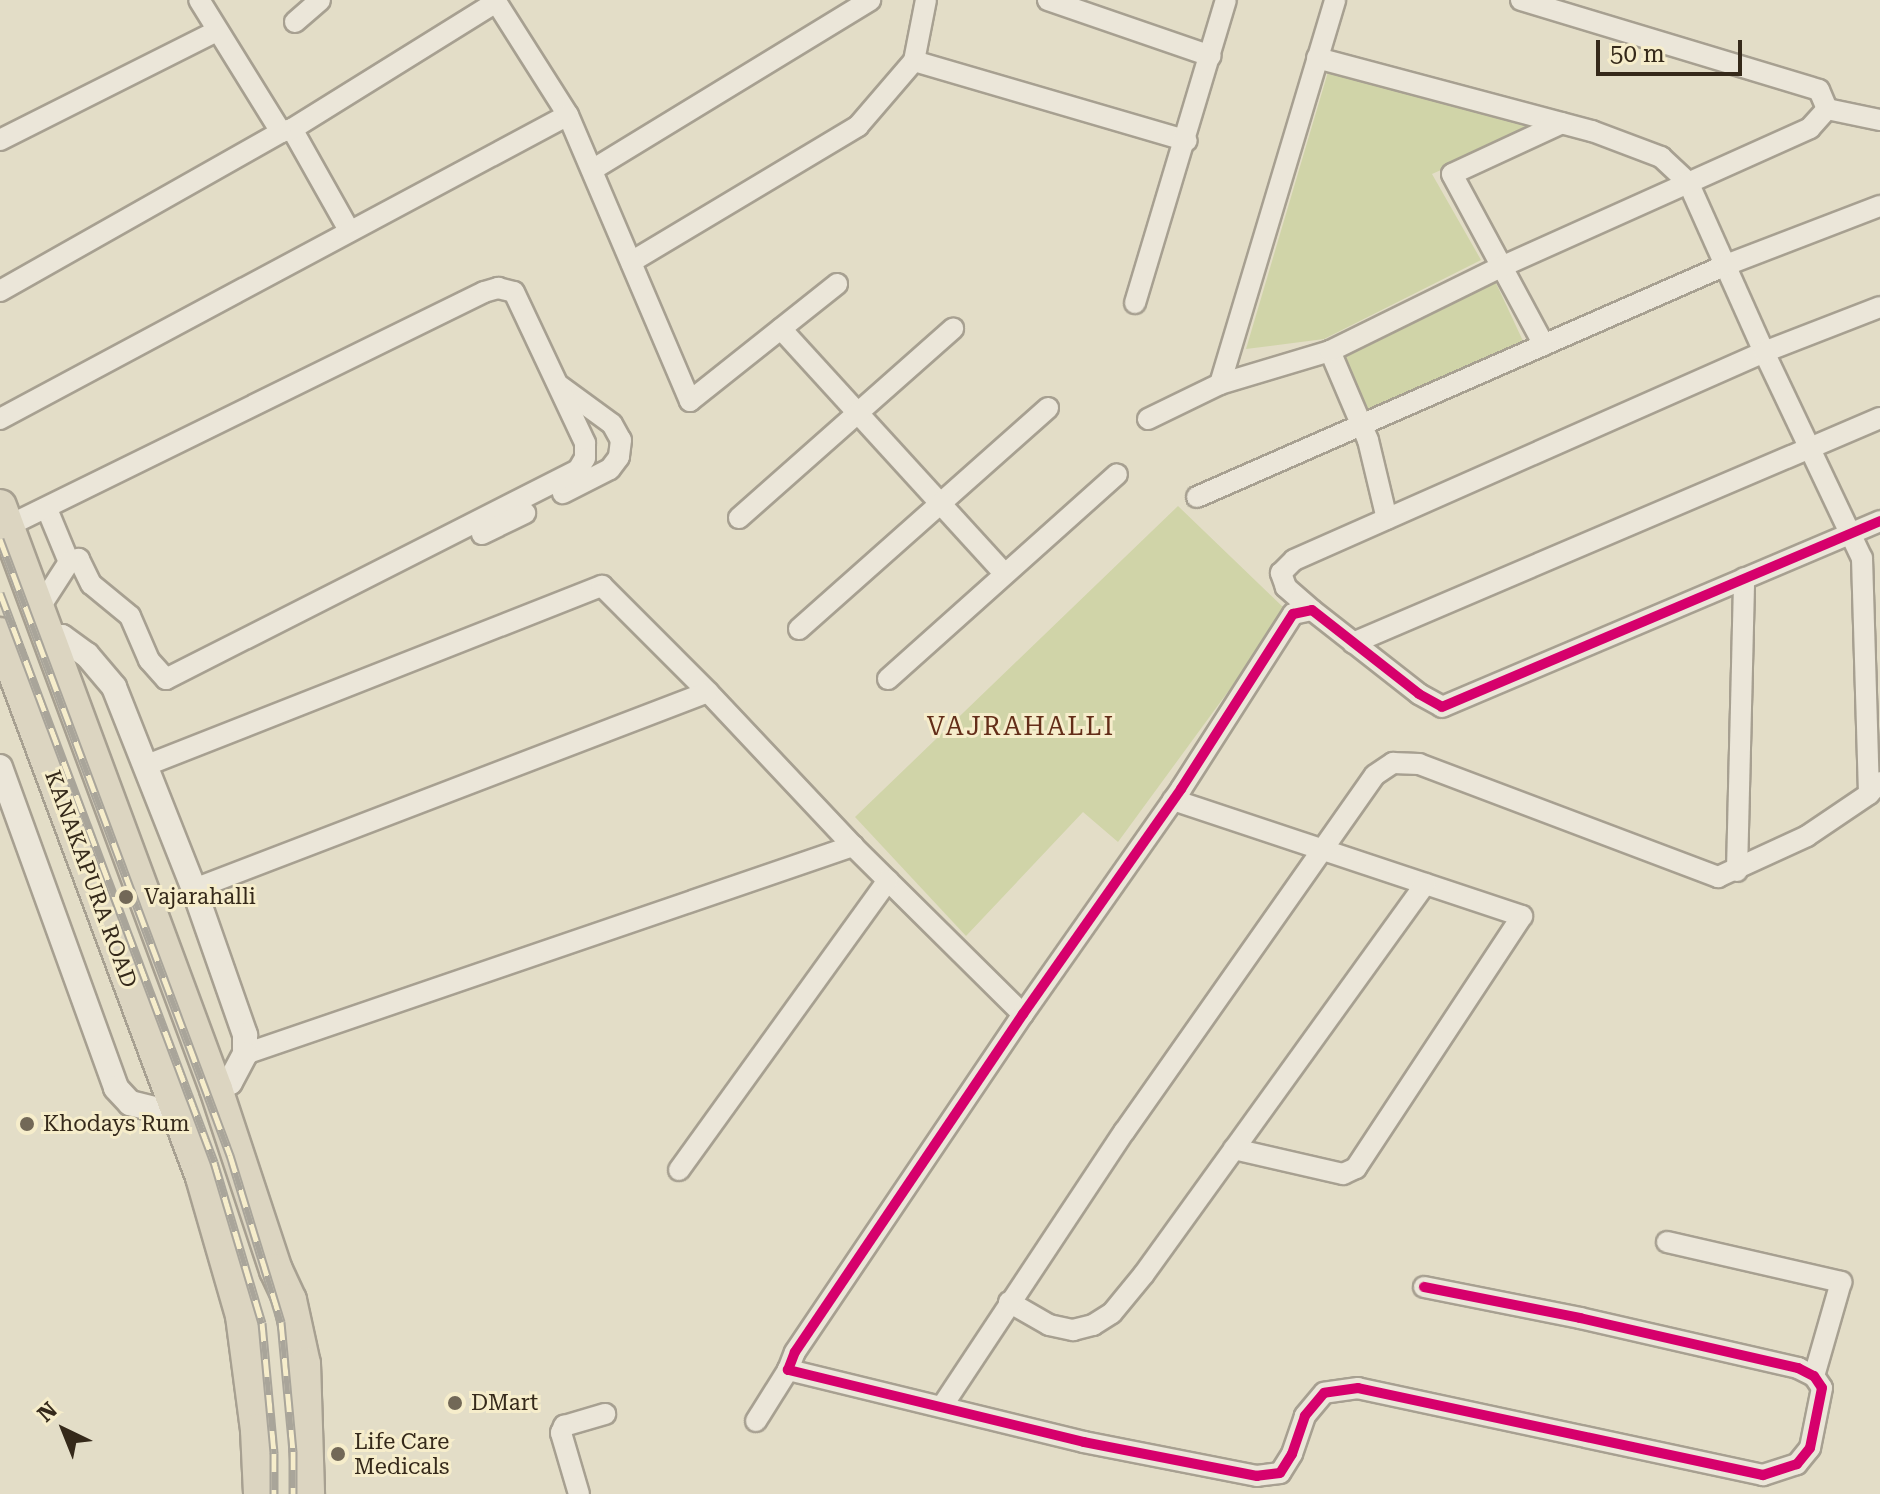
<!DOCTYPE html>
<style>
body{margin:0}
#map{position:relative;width:1880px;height:1494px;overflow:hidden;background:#e3ddc7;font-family:"Roboto Serif",serif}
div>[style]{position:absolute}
.green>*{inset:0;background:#d0d4a8;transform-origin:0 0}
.roads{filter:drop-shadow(2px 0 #a7a091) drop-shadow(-2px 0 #a7a091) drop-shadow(0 2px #a7a091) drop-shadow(0 -2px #a7a091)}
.minor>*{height:20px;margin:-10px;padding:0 10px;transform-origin:10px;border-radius:10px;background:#ebe6d9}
.tertiary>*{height:24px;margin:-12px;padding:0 12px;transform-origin:12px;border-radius:12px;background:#ebe6d9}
.trunk>*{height:32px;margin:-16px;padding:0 16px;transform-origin:16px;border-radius:16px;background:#dcd5c1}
.rail>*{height:9px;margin-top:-4.5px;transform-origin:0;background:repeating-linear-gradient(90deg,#f6edcb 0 18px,#a9a59a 0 36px);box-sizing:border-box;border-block:2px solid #a9a59a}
.cycleway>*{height:10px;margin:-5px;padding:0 5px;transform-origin:5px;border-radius:5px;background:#d6006c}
.dots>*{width:22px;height:22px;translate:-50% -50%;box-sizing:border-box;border:4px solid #f6edcb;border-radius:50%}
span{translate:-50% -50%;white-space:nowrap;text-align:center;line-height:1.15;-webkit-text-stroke:6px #f6edcb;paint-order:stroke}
.street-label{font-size:22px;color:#35291a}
.poi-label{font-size:22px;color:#35291a}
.left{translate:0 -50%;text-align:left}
.quarter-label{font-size:26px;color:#632d18;letter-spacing:2px}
.north{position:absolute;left:24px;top:1390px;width:80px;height:80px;-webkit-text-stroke:6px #f6edcb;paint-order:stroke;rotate:317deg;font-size:22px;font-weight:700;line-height:32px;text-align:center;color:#35291a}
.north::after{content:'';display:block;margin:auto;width:28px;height:36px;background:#35291a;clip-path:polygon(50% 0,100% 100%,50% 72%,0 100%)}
.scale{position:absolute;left:1596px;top:40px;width:146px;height:36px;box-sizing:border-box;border:4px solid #35291a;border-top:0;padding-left:10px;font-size:24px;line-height:28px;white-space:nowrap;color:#35291a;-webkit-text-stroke:6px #f6edcb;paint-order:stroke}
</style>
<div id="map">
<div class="green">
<div style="clip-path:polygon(1328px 72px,1540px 126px,1432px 174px,1481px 260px,1324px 339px,1246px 349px)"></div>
<div style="left:1495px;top:281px;width:69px;height:170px;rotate:65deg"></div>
<div style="clip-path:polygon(1178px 506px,1287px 611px,1118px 842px,1083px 812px,966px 936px,855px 817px)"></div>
</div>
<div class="roads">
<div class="minor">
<div style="left:495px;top:0;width:136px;rotate:57.6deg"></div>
<div style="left:1048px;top:0;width:172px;rotate:19deg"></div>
<div style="left:1521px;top:0;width:311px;rotate:16.8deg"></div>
<div style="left:1819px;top:90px;width:21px;rotate:67deg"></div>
<div style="left:1827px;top:109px;width:54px;rotate:11.7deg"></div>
<div style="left:295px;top:22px;width:33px;rotate:-41deg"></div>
<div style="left:1317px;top:58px;width:285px;rotate:14.9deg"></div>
<div style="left:1592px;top:131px;width:74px;rotate:20.6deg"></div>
<div style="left:1661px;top:157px;width:37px;rotate:43deg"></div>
<div style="left:1688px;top:182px;width:186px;rotate:65.9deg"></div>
<div style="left:1764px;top:352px;width:228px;rotate:64.6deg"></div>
<div style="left:1862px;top:558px;width:236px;rotate:88.3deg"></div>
<div style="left:914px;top:61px;width:284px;rotate:16.3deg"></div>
<div style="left:292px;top:129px;width:116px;rotate:60.6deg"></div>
<div style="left:281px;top:132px;width:11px;rotate:-15deg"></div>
<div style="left:292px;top:129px;width:240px;rotate:-31.9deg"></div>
<div style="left:0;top:140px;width:243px;rotate:-26.7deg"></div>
<div style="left:592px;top:170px;width:326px;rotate:-31.4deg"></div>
<div style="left:631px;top:262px;width:265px;rotate:-30.9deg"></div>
<div style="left:858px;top:126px;width:86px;rotate:-49.3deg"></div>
<div style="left:914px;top:61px;width:62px;rotate:-78.9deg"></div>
<div style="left:0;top:291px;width:323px;rotate:-29.5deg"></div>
<div style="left:281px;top:132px;width:155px;rotate:-121.8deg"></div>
<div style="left:1135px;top:303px;width:316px;rotate:-73.3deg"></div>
<div style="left:781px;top:329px;width:331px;rotate:47.6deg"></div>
<div style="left:1544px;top:345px;width:194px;rotate:-118.3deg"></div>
<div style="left:1452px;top:174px;width:121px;rotate:-24.9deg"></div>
<div style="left:1330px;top:351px;width:97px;rotate:66.9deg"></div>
<div style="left:1368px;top:440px;width:81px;rotate:76.5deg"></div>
<div style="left:1220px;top:384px;width:401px;rotate:-73.3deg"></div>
<div style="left:560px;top:386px;width:64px;rotate:36.2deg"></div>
<div style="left:612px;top:424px;width:18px;rotate:61deg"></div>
<div style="left:621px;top:440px;width:17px;rotate:97deg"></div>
<div style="left:619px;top:457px;width:15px;rotate:127deg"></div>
<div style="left:610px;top:469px;width:53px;rotate:152.9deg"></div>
<div style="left:0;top:419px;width:644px;rotate:-28.16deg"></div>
<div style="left:568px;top:115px;width:311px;rotate:66.9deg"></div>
<div style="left:690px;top:401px;width:188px;rotate:-38.5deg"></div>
<div style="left:1148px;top:419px;width:80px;rotate:-25.9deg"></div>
<div style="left:1220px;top:384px;width:115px;rotate:-16.7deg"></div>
<div style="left:1330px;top:351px;width:191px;rotate:-26.2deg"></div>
<div style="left:1501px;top:267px;width:339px;rotate:-24.2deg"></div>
<div style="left:1810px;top:128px;width:25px;rotate:-48deg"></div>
<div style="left:1197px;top:497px;width:578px;rotate:-23.68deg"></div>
<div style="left:1726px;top:265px;width:165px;rotate:-21deg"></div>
<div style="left:47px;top:509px;width:57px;rotate:67.5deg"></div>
<div style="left:739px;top:518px;width:286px;rotate:-41.5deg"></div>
<div style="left:8px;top:526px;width:530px;rotate:-26.18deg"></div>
<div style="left:484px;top:292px;width:15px;rotate:-16deg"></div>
<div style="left:498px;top:288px;width:16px;rotate:14deg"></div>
<div style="left:514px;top:292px;width:167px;rotate:64.8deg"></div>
<div style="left:585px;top:443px;width:15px;rotate:90deg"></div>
<div style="left:585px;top:458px;width:14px;rotate:120deg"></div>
<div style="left:578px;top:470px;width:462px;rotate:153.1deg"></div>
<div style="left:166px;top:679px;width:25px;rotate:-132deg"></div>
<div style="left:149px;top:660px;width:48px;rotate:-113.4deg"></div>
<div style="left:130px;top:616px;width:50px;rotate:-140.6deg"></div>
<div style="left:91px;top:584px;width:28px;rotate:-116deg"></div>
<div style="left:79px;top:559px;width:10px;rotate:163deg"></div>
<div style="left:69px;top:562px;width:54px;rotate:122.8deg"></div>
<div style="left:482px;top:534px;width:48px;rotate:-26deg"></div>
<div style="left:1312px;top:610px;width:35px;rotate:-139deg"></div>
<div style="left:1286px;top:587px;width:15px;rotate:-110deg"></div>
<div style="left:1281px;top:573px;width:18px;rotate:-45deg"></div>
<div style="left:1294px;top:560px;width:514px;rotate:-23.87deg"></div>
<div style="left:1764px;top:352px;width:124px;rotate:-21.2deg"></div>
<div style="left:799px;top:629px;width:333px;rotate:-41.6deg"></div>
<div style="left:1353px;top:643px;width:573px;rotate:-23.12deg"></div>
<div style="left:888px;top:679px;width:307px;rotate:-41.8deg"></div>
<div style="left:147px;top:765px;width:489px;rotate:-21.5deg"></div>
<div style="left:602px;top:586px;width:150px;rotate:45deg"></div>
<div style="left:708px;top:692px;width:212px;rotate:46.7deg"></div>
<div style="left:853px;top:846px;width:239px;rotate:44.7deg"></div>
<div style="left:1173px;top:800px;width:368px;rotate:18.4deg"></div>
<div style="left:1522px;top:916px;width:302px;rotate:123.4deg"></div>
<div style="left:1356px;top:1168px;width:14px;rotate:155deg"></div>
<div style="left:1343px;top:1174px;width:112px;rotate:-167.1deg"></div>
<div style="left:1737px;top:871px;width:293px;rotate:-88.6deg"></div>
<div style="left:194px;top:889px;width:550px;rotate:-20.97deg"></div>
<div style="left:245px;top:1054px;width:643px;rotate:-18.89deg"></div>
<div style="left:679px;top:1170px;width:357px;rotate:-54.2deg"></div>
<div style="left:1667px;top:1242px;width:179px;rotate:12.9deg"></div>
<div style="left:1841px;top:1282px;width:98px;rotate:106deg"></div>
<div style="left:1424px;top:1287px;width:159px;rotate:11.2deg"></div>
<div style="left:1580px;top:1318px;width:224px;rotate:12.9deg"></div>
<div style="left:1798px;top:1368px;width:18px;rotate:27deg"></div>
<div style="left:1814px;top:1376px;width:14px;rotate:56deg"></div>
<div style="left:1822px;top:1388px;width:61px;rotate:101.3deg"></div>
<div style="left:1810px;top:1448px;width:21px;rotate:129deg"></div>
<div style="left:1797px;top:1464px;width:36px;rotate:162deg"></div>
<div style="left:1763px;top:1475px;width:414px;rotate:-167.9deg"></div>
<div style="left:1358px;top:1388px;width:34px;rotate:172deg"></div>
<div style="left:1324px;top:1393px;width:30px;rotate:130deg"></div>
<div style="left:1305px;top:1416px;width:40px;rotate:108.9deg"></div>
<div style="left:1292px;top:1454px;width:22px;rotate:122deg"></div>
<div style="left:1280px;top:1473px;width:23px;rotate:173deg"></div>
<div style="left:1257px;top:1476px;width:176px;rotate:-168.9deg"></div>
<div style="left:1084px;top:1442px;width:305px;rotate:-166.3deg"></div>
<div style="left:788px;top:1370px;width:19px;rotate:-69deg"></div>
<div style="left:795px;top:1352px;width:408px;rotate:-56deg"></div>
<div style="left:1023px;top:1014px;width:275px;rotate:-54.9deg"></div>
<div style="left:1181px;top:789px;width:208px;rotate:-57.4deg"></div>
<div style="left:1293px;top:614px;width:19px;rotate:-12deg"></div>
<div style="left:1312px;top:610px;width:136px;rotate:38.1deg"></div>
<div style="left:1419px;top:694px;width:26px;rotate:29deg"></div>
<div style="left:1442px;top:707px;width:476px;rotate:-23deg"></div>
<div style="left:1009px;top:1302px;width:46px;rotate:29.9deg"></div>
<div style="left:1049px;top:1325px;width:25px;rotate:12deg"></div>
<div style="left:1073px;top:1330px;width:21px;rotate:-14deg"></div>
<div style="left:1093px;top:1325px;width:22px;rotate:-32deg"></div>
<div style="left:1112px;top:1313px;width:50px;rotate:-50.6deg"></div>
<div style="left:1144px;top:1274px;width:481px;rotate:-54.2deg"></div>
<div style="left:943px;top:1405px;width:328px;rotate:-56.5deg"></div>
<div style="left:1124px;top:1132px;width:436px;rotate:-54.9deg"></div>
<div style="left:1375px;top:775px;width:22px;rotate:-34deg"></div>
<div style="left:1393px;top:763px;width:26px;rotate:2deg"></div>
<div style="left:1419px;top:764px;width:320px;rotate:20.7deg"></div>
<div style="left:1718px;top:877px;width:98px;rotate:-24.7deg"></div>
<div style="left:1807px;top:836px;width:75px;rotate:-34.1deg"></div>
<div style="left:1869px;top:794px;width:16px;rotate:-47deg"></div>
<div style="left:756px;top:1421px;width:60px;rotate:-57.9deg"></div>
<div style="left:579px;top:1494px;width:64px;rotate:-106.4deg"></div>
<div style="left:561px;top:1433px;width:8px;rotate:-67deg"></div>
<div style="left:564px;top:1426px;width:43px;rotate:-16.3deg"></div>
</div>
<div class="tertiary">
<div style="left:52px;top:639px;width:10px;rotate:-11deg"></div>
<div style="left:62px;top:637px;width:31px;rotate:36deg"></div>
<div style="left:87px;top:655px;width:42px;rotate:49.8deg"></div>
<div style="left:114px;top:687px;width:217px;rotate:68.4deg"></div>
<div style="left:194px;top:889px;width:155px;rotate:70.7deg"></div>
<div style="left:245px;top:1035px;width:19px;rotate:90deg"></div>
<div style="left:245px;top:1054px;width:32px;rotate:118deg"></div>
<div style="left:230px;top:1082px;width:16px;rotate:153deg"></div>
<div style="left:0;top:767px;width:341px;rotate:70.1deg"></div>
<div style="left:116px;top:1088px;width:21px;rotate:47deg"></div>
<div style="left:130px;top:1103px;width:30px;rotate:14deg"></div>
<div style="left:159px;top:1110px;width:17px;rotate:-13deg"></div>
</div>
<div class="trunk">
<div style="left:0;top:506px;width:622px;rotate:69.67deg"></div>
<div style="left:216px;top:1089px;width:191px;rotate:71.7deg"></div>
<div style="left:276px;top:1270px;width:33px;rotate:65deg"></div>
<div style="left:290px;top:1300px;width:66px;rotate:77.7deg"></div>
<div style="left:304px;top:1364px;width:130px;rotate:88.2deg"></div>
<div style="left:0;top:634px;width:579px;rotate:69.59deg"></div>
<div style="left:202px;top:1177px;width:145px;rotate:73.9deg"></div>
<div style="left:242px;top:1316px;width:115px;rotate:82.5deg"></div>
<div style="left:257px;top:1430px;width:64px;rotate:87.3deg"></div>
</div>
</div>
<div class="rail">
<div style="left:0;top:539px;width:658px;rotate:69.53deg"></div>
<div style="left:230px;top:1155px;width:175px;rotate:73deg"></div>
<div style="left:281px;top:1322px;width:130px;rotate:84.7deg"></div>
<div style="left:293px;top:1451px;width:43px;rotate:90deg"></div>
<div style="left:0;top:593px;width:608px;rotate:69.39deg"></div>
<div style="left:214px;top:1162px;width:168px;rotate:73.4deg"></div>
<div style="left:262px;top:1323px;width:131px;rotate:84.7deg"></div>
<div style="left:274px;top:1453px;width:41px;rotate:90deg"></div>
</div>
<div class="cycleway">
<div style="left:1424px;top:1287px;width:159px;rotate:11.2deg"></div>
<div style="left:1580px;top:1318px;width:224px;rotate:12.9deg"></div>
<div style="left:1798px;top:1368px;width:18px;rotate:27deg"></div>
<div style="left:1814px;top:1376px;width:14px;rotate:56deg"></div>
<div style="left:1822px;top:1388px;width:61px;rotate:101.3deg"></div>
<div style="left:1810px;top:1448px;width:21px;rotate:129deg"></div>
<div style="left:1797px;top:1464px;width:36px;rotate:162deg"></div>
<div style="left:1763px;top:1475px;width:414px;rotate:-167.9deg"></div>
<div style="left:1358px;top:1388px;width:34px;rotate:172deg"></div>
<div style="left:1324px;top:1393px;width:30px;rotate:130deg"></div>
<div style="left:1305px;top:1416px;width:40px;rotate:108.9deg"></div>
<div style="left:1292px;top:1454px;width:22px;rotate:122deg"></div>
<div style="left:1280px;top:1473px;width:23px;rotate:173deg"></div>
<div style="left:1257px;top:1476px;width:176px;rotate:-168.9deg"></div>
<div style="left:1084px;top:1442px;width:305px;rotate:-166.3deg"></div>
<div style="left:788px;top:1370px;width:19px;rotate:-69deg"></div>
<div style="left:795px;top:1352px;width:408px;rotate:-56deg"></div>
<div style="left:1023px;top:1014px;width:275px;rotate:-54.9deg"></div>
<div style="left:1181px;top:789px;width:208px;rotate:-57.4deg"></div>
<div style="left:1293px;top:614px;width:19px;rotate:-12deg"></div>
<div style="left:1312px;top:610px;width:136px;rotate:38.1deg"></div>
<div style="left:1419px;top:694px;width:26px;rotate:29deg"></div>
<div style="left:1442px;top:707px;width:476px;rotate:-23deg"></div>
</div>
<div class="dots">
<div style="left:126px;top:897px;background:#726857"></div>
<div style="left:27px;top:1124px;background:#726857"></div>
<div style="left:455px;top:1403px;background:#726857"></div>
<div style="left:338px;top:1454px;background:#726857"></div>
</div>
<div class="street-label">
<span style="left:91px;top:879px;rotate:70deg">KANAKAPURA ROAD</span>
</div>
<div class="poi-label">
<span class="left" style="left:144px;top:897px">Vajarahalli</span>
<span class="left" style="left:43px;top:1124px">Khodays Rum</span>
<span class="left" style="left:471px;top:1403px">DMart</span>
<span class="left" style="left:354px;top:1454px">Life Care<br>Medicals</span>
</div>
<div class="quarter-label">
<span style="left:1021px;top:727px">VAJRAHALLI</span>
</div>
<div class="north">N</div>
<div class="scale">50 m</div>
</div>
